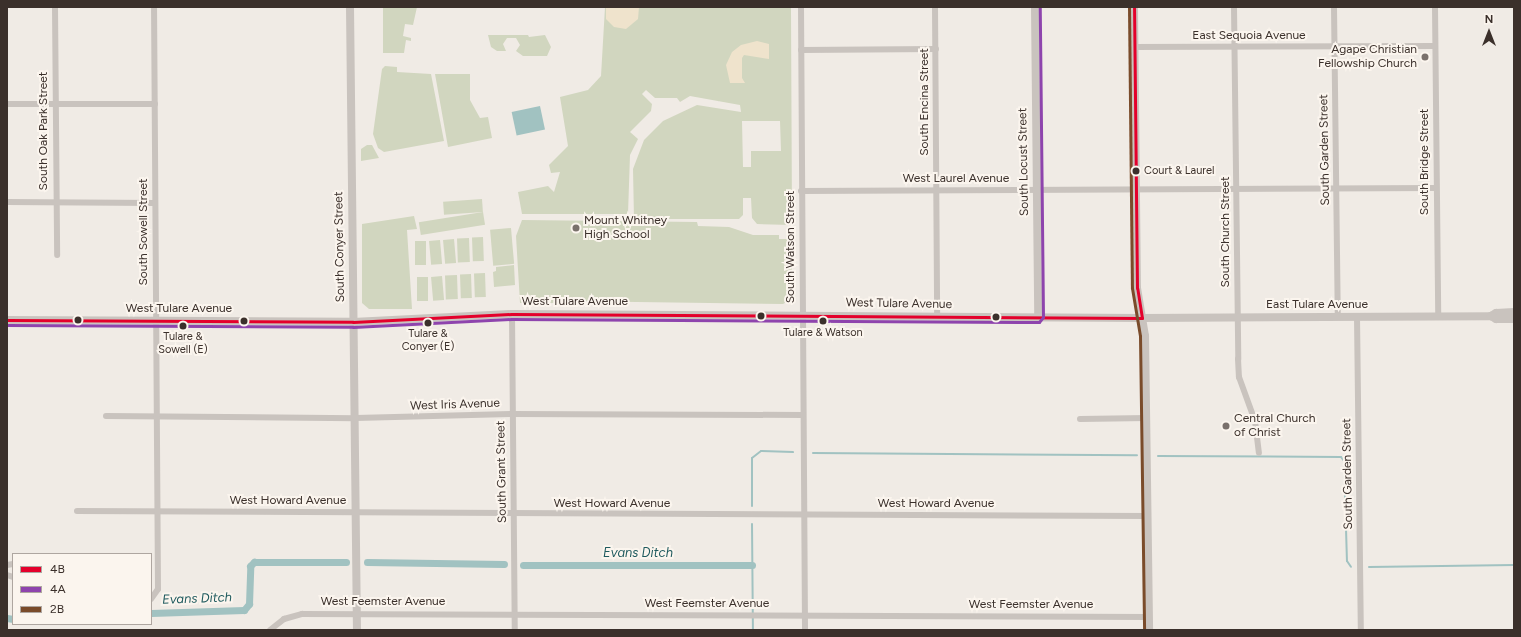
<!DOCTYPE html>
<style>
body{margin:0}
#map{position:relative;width:1521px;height:637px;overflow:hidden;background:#f0ebe5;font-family:Figtree,sans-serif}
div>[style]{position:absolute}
.green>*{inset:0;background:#d1d6bf;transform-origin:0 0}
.sand>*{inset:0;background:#efe3cc}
.water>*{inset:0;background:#a1c2c1;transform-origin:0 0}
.stream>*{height:2px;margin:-1px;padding:0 1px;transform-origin:1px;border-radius:1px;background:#a1c2c1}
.canal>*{height:7px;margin:-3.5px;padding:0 3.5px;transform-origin:3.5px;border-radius:3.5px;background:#a1c2c1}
.minor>*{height:6px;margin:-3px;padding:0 3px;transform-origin:3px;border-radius:3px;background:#c9c3be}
.tertiary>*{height:8px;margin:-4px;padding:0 4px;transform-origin:4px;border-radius:4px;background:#c9c3be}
.bus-1>*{height:3px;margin:-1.5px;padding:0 1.5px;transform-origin:1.5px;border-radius:1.5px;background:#e4002b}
.bus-2>*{height:3px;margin:-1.5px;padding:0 1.5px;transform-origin:1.5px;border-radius:1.5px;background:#8e44ad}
.bus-3>*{height:3px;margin:-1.5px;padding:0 1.5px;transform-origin:1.5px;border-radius:1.5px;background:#7a4b2a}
.dots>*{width:11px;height:11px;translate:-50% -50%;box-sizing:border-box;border:2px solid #fbf5ee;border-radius:50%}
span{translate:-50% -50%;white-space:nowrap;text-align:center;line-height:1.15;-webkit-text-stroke:4px #fbf5ee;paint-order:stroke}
.bus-label{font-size:11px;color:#3b302b}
.left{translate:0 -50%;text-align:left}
.street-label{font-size:12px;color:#3b302b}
.poi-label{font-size:12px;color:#3b302b}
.right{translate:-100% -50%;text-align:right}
.water-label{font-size:13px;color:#1f5a5e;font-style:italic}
.frame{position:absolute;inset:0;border:8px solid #3b302b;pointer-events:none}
.legend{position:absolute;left:12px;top:553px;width:140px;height:72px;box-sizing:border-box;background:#fbf5ee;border:1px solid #aea6a0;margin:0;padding:5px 7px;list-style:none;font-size:12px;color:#3b302b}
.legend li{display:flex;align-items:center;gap:8px;height:20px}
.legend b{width:20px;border:1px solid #aea6a0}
.north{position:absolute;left:1469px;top:12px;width:40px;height:40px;-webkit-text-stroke:3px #fbf5ee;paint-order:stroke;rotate:0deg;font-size:11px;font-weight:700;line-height:16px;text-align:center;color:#3b302b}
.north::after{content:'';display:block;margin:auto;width:14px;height:18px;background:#3b302b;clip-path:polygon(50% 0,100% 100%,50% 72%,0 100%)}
</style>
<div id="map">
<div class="green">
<div style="clip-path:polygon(383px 7px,417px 7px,413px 25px,405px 24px,403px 36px,411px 38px,411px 41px,406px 40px,404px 53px,383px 53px)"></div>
<div style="clip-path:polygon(evenodd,605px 7px,791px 7px,792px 225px,757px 224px,752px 218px,751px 198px,743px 198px,743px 215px,739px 219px,634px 219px,633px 169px,644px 140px,663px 121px,697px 105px,741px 112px,740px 105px,690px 96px,680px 102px,677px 98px,655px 98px,646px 90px,642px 94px,652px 104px,651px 111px,630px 132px,638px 139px,630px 155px,628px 214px,522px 214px,518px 192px,548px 186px,554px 192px,560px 172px,551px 173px,549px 165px,568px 146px,560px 97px,588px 90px,601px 76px,605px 7px,742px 121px,780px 121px,781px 151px,751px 151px,751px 167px,743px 167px,742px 121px)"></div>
<div style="clip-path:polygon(488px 35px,528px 35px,529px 37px,545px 35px,551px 47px,547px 56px,523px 56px,516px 51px,520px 45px,516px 38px,507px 38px,503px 44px,506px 51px,497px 51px,491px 47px)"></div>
<div style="clip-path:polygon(385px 66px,397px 67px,397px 72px,431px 74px,444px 141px,384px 152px,378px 148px,373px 134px,382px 69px)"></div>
<div style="clip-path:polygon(435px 74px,470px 74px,470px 100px,480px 118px,488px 117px,492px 138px,448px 147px)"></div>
<div style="clip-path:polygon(367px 145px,372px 145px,379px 158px,361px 161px,361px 149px)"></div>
<div style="left:482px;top:199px;width:13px;height:39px;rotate:86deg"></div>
<div style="left:483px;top:212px;width:13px;height:65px;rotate:81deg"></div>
<div style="clip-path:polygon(414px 216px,417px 229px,407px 230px,412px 309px,369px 309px,362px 303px,362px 224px)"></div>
<div style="clip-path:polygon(522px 220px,697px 222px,698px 226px,729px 227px,753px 235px,779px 235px,779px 239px,792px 239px,792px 299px,783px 304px,564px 301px,564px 303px,520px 303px,516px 236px)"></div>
<div style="left:511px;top:228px;width:36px;height:21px;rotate:85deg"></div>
<div style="left:483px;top:237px;width:24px;height:11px;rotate:88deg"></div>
<div style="left:469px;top:238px;width:24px;height:12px;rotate:88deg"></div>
<div style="left:454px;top:239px;width:24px;height:11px;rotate:85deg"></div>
<div style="left:440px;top:240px;width:24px;height:11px;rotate:85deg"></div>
<div style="left:415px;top:241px;width:11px;height:24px"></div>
<div style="clip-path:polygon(514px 265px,515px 285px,494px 287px,493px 272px,496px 271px,496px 267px)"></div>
<div style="left:485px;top:273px;width:24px;height:11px;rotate:88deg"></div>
<div style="left:471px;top:274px;width:24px;height:11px;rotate:88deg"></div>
<div style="left:457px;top:275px;width:24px;height:12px;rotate:88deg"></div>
<div style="left:442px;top:276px;width:24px;height:11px;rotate:85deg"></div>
<div style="left:417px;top:277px;width:11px;height:24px"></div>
</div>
<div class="sand">
<div style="clip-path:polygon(606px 7px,639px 7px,638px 19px,626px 29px,614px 27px,606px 19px)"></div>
<div style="clip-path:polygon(757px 41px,769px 44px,769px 59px,744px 55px,742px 58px,742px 78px,745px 83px,730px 83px,726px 65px,732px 52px,741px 45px)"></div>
</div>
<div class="water">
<div style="left:540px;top:106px;width:24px;height:29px;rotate:78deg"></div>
</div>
<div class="stream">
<div style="left:813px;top:453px;width:324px;rotate:0.4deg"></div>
<div style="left:1158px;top:456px;width:183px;rotate:0.3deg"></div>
<div style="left:1341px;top:457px;width:5px;rotate:53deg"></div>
<div style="left:1344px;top:461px;width:100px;rotate:88.3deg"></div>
<div style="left:1347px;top:561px;width:7px;rotate:56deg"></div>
<div style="left:752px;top:506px;width:48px;rotate:-90deg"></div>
<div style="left:752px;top:458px;width:11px;rotate:-38deg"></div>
<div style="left:761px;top:451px;width:32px;rotate:2deg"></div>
<div style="left:752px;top:524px;width:106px;rotate:89.5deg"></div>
<div style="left:1369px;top:567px;width:145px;rotate:-0.8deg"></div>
</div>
<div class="canal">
<div style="left:367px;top:562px;width:137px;rotate:0.8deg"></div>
<div style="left:523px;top:565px;width:229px"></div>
<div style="left:151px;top:613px;width:93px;rotate:-1.8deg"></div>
<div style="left:244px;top:610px;width:8px;rotate:-50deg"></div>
<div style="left:249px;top:604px;width:38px;rotate:-88deg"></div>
<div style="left:250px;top:566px;width:6px;rotate:-45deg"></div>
<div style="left:254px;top:562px;width:92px"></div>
<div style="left:7px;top:618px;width:6px;rotate:9deg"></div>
</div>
<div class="minor">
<div style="left:55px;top:7px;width:248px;rotate:89.5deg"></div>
<div style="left:801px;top:7px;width:623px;rotate:89.63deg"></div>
<div style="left:935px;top:7px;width:310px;rotate:89.6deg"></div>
<div style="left:1234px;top:7px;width:352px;rotate:89.3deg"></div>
<div style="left:1238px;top:359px;width:18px;rotate:87deg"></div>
<div style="left:1239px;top:377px;width:47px;rotate:70deg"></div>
<div style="left:1255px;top:421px;width:32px;rotate:83deg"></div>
<div style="left:1334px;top:7px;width:310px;rotate:89.3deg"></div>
<div style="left:1435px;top:7px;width:310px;rotate:89.4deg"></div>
<div style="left:1134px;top:47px;width:301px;rotate:-0.2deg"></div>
<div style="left:801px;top:50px;width:135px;rotate:-0.4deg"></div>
<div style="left:7px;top:104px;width:148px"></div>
<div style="left:801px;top:191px;width:635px;rotate:-0.27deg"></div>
<div style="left:7px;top:202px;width:148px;rotate:0.4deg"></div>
<div style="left:512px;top:314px;width:316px;rotate:89.5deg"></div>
<div style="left:1357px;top:317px;width:313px;rotate:89.3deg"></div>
<div style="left:106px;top:416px;width:250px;rotate:0.5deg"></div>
<div style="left:356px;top:418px;width:156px;rotate:-1.5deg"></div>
<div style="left:512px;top:414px;width:291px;rotate:0.2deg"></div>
<div style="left:1080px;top:419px;width:67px;rotate:-0.9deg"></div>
<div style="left:77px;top:511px;width:1071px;rotate:0.27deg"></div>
<div style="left:7px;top:565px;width:6px;rotate:-9deg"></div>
<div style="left:7px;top:575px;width:6px;rotate:18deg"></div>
<div style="left:151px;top:599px;width:12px;rotate:-55deg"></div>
<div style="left:158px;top:589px;width:582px;rotate:-90.39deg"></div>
<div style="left:270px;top:630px;width:18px;rotate:-38deg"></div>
<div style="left:284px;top:619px;width:19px;rotate:-16deg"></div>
<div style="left:302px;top:614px;width:847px;rotate:0.2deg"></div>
</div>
<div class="tertiary">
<div style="left:350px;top:7px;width:623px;rotate:89.36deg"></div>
<div style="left:1035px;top:7px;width:310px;rotate:89.4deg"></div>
<div style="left:1134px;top:7px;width:281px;rotate:89.4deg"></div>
<div style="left:1137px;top:288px;width:49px;rotate:80.5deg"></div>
<div style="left:1145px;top:336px;width:294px;rotate:89.2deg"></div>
<div style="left:1491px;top:316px;width:6px;rotate:-31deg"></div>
<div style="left:1496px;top:313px;width:18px;rotate:-3deg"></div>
<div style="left:7px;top:320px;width:346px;rotate:0.3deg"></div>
<div style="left:353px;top:322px;width:159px;rotate:-2.9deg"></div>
<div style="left:512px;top:314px;width:630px;rotate:0.36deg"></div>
<div style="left:1142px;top:318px;width:349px;rotate:-0.3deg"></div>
<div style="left:1491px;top:316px;width:6px;rotate:31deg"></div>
<div style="left:1496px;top:319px;width:18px"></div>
</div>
<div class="bus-1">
<div style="left:7px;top:320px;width:346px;rotate:0.3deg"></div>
<div style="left:353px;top:322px;width:159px;rotate:-2.9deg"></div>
<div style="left:512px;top:314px;width:630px;rotate:0.36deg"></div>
<div style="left:1142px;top:318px;width:30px;rotate:-99deg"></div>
<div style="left:1137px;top:288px;width:281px;rotate:-90.6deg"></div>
</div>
<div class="bus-2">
<div style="left:7px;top:325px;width:346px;rotate:0.3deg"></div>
<div style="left:353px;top:327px;width:159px;rotate:-2.9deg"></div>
<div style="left:512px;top:319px;width:527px;rotate:0.33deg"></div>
<div style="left:1039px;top:322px;width:6px;rotate:-51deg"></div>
<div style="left:1043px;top:317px;width:310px;rotate:-90.6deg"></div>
</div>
<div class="bus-3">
<div style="left:1129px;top:7px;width:281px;rotate:89.4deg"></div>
<div style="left:1132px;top:288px;width:49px;rotate:80.5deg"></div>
<div style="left:1140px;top:336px;width:294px;rotate:89.2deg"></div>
</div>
<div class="dots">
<div style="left:1425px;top:57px;background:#7a716c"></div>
<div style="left:1136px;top:171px;background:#3b302b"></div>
<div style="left:576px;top:228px;background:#7a716c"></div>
<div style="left:761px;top:316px;background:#3b302b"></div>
<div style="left:996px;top:317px;background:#3b302b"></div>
<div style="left:78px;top:320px;background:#3b302b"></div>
<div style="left:244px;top:321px;background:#3b302b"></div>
<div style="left:823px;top:321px;background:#3b302b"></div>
<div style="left:428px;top:323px;background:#3b302b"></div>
<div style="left:183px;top:326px;background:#3b302b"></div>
<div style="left:1226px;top:426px;background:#7a716c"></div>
</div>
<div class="bus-label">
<span class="left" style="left:1144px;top:171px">Court &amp; Laurel</span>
<span style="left:823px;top:333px">Tulare &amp; Watson</span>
<span style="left:428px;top:341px">Tulare &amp;<br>Conyer (E)</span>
<span style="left:183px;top:344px">Tulare &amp;<br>Sowell (E)</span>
</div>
<div class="street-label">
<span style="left:1249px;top:36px">East Sequoia Avenue</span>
<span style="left:925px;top:102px;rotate:-90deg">South Encina Street</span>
<span style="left:44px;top:131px;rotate:-90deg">South Oak Park Street</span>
<span style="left:1325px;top:150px;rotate:-91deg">South Garden Street</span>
<span style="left:1024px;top:162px;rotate:-91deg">South Locust Street</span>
<span style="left:1425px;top:162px;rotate:-90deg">South Bridge Street</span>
<span style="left:956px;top:179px">West Laurel Avenue</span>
<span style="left:144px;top:232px;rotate:-90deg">South Sowell Street</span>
<span style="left:1226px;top:232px;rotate:-90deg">South Church Street</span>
<span style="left:340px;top:247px;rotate:-91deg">South Conyer Street</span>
<span style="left:791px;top:247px;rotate:-90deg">South Watson Street</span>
<span style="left:575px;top:302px">West Tulare Avenue</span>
<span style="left:899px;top:304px;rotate:1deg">West Tulare Avenue</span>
<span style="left:1317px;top:305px">East Tulare Avenue</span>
<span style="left:179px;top:309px">West Tulare Avenue</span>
<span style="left:455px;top:405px;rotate:-2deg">West Iris Avenue</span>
<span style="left:502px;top:472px;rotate:-91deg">South Grant Street</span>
<span style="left:1348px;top:474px;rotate:-91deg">South Garden Street</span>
<span style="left:288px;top:501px">West Howard Avenue</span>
<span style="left:612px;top:504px">West Howard Avenue</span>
<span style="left:936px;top:504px">West Howard Avenue</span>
<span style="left:383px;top:602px">West Feemster Avenue</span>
<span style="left:707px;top:604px">West Feemster Avenue</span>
<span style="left:1031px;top:605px">West Feemster Avenue</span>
</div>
<div class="poi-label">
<span class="right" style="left:1417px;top:57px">Agape Christian<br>Fellowship Church</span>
<span class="left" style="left:584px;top:228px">Mount Whitney<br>High School</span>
<span class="left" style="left:1234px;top:426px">Central Church<br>of Christ</span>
</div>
<div class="water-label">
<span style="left:638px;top:553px">Evans Ditch</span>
<span style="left:197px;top:599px;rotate:-2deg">Evans Ditch</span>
</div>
<div class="frame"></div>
<ul class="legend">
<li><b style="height:5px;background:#e4002b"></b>4B</li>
<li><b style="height:5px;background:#8e44ad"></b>4A</li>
<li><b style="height:5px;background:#7a4b2a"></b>2B</li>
</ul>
<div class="north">N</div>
</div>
